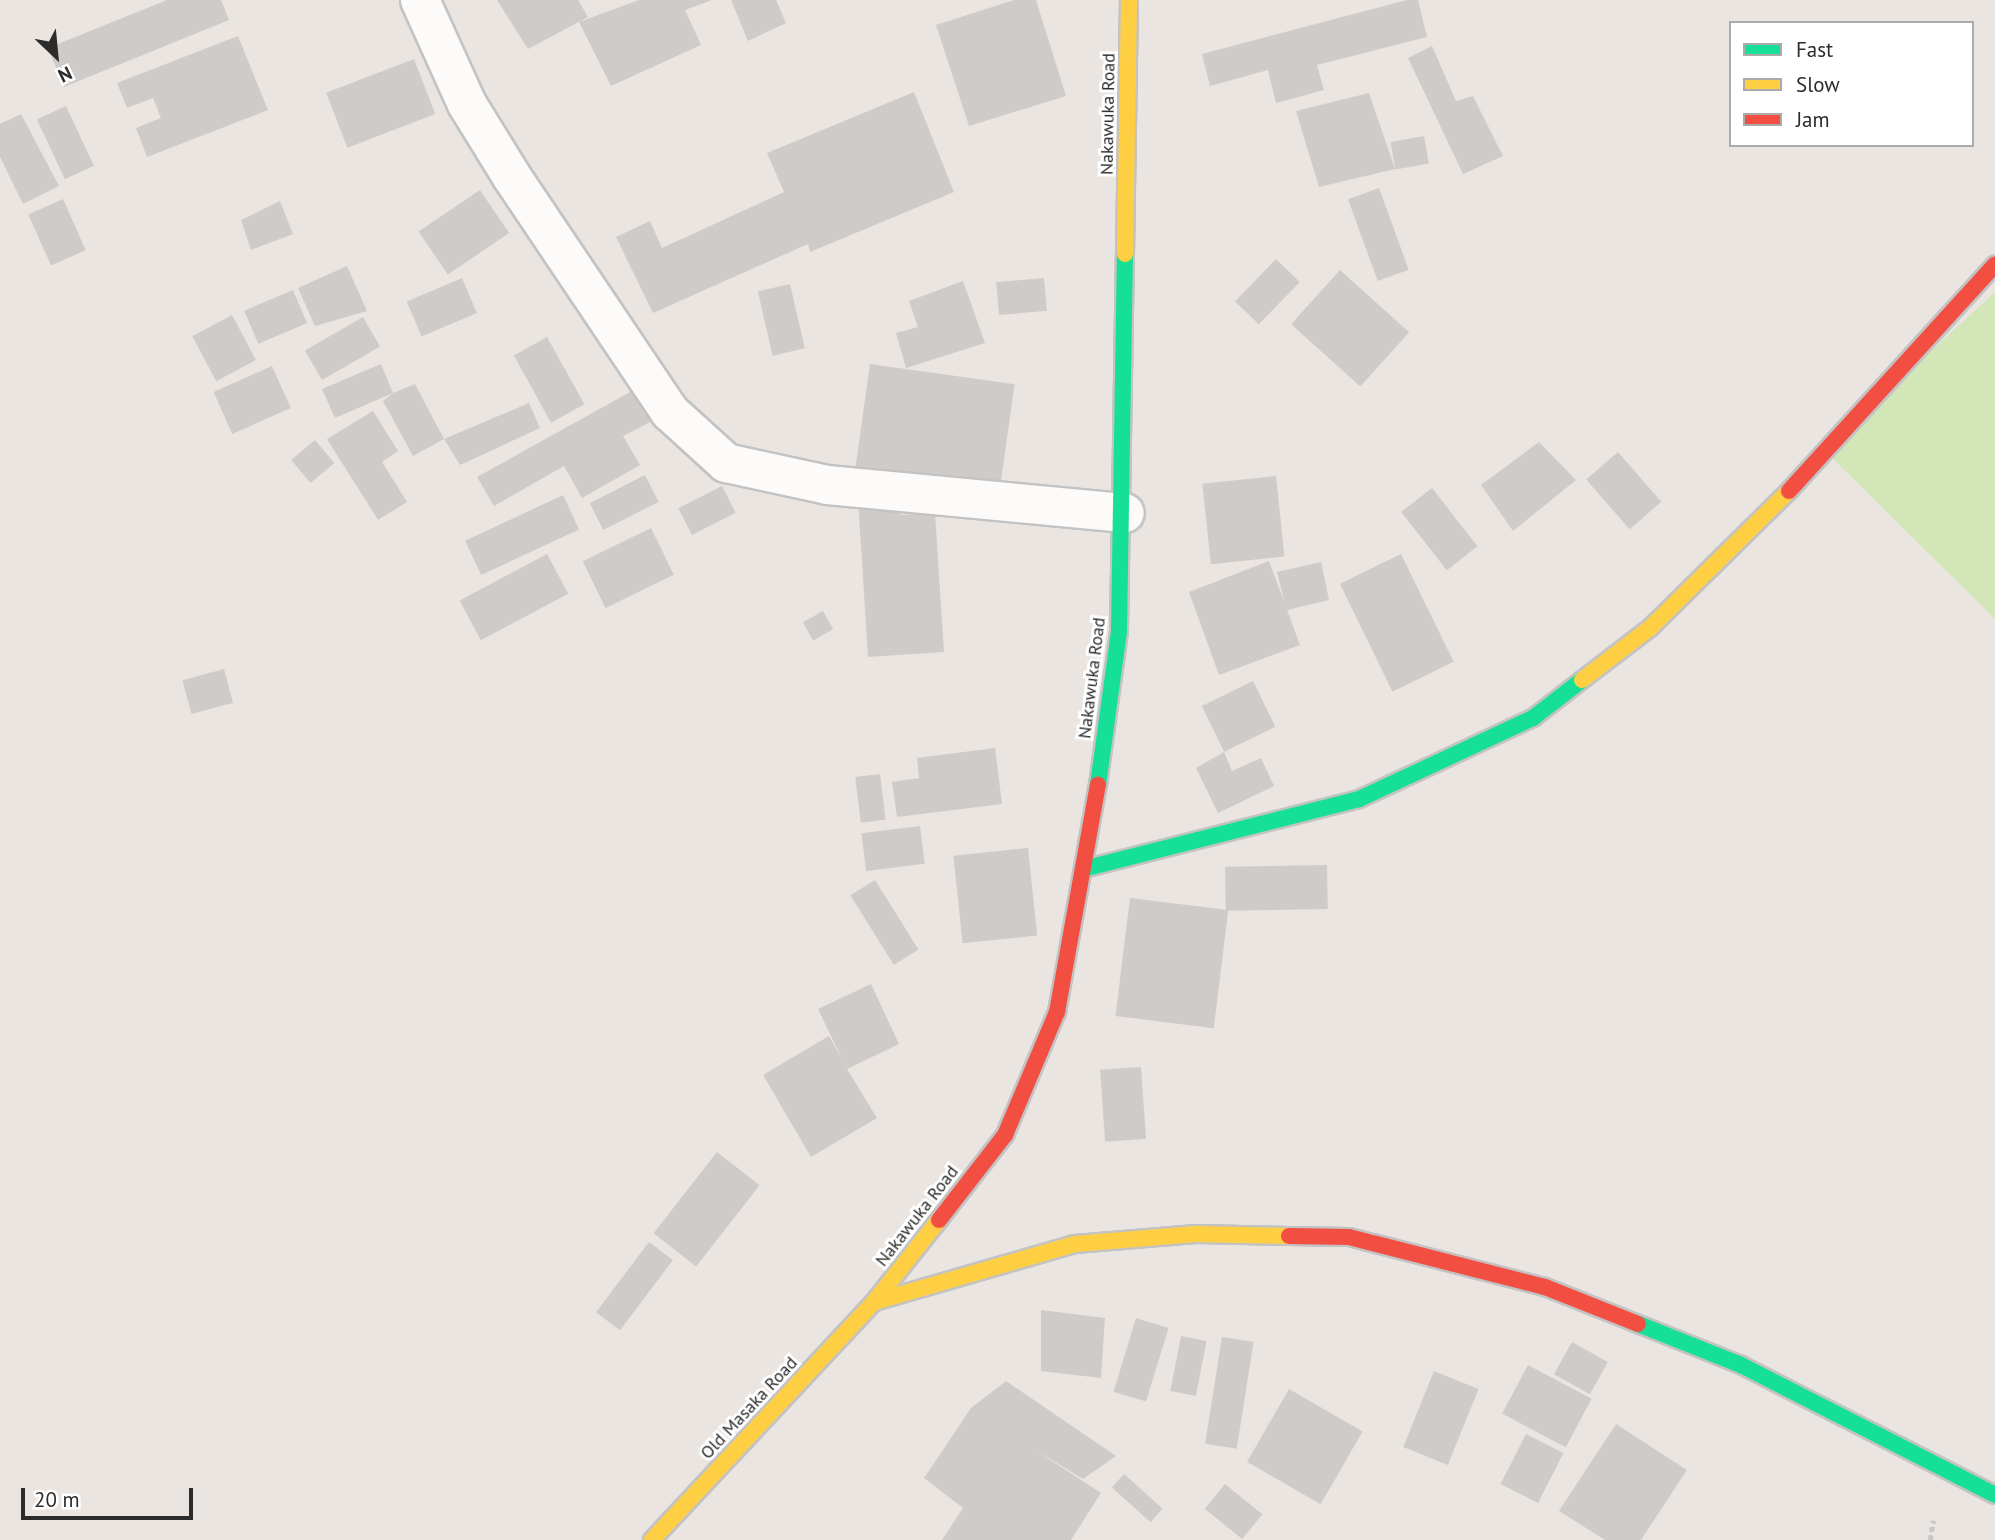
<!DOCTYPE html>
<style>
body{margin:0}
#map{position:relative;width:1995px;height:1540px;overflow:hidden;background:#eae5e1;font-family:"PT Sans",sans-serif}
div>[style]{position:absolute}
.green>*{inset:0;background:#d3e6b8}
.building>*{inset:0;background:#cfcbc8;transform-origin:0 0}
.path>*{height:4.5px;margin-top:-2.25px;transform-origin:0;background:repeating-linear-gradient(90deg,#c7c7c6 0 5px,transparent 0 8.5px)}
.roads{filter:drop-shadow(2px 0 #c3c3c3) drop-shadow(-2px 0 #c3c3c3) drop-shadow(0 2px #c3c3c3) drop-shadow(0 -2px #c3c3c3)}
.street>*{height:38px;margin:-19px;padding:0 19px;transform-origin:19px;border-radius:19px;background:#fcfbfa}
.fast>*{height:16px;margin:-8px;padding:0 8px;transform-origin:8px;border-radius:8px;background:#16e098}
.slow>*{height:16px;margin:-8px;padding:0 8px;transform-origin:8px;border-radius:8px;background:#ffcf43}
.jam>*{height:16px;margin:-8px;padding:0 8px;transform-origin:8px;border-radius:8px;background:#f24e42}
span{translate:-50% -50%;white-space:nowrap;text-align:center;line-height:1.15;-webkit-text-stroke:6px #fff;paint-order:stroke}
.street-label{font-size:18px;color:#2c2c2c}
.legend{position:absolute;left:1729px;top:21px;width:245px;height:126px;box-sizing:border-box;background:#fff;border:2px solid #ababab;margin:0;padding:9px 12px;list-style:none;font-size:21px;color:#2c2c2c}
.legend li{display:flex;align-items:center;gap:14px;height:35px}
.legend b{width:35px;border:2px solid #ababab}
.north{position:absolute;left:21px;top:21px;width:70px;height:70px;-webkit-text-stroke:5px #fff;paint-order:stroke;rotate:154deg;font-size:19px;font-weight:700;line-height:28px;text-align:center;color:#2c2c2c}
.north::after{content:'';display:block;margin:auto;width:24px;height:32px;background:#2c2c2c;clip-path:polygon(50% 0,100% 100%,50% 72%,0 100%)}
.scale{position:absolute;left:21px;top:1488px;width:172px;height:32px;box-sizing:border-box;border:4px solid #2c2c2c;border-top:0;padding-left:9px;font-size:21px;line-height:24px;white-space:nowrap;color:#2c2c2c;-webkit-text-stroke:5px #fff;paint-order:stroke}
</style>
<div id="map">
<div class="green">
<div style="clip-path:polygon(1995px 292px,1995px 619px,1824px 450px)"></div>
</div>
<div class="building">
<div style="clip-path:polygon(167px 0,221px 0,229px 20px,64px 87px,48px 48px)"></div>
<div style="clip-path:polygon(497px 0,578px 0,588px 17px,528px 49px)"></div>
<div style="clip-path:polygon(639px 0,712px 0,685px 10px,701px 45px,611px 86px,579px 22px)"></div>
<div style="clip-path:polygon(731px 0,776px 0,786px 23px,748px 41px)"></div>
<div style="clip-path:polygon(1014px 0,1036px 0,1066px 96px,969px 126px,936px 25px)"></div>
<div style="clip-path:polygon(1407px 0,1418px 0,1427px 37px,1317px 65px,1324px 90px,1276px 103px,1268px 70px,1210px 86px,1202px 54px)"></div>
<div style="clip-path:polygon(238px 36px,268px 110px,147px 157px,136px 128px,161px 118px,153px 98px,127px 108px,117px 83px)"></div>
<div style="clip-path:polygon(1432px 46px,1456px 101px,1473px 96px,1503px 156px,1463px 174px,1408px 58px)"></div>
<div style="left:414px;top:59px;width:59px;height:94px;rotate:69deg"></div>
<div style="clip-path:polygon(914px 92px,954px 192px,810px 252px,808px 244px,653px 313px,616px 237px,650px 221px,662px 248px,784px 192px,767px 153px)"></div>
<div style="clip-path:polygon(1369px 93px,1395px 169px,1319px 187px,1296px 111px)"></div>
<div style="left:66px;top:106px;width:66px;height:32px;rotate:65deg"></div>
<div style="clip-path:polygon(21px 114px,59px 186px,23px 204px,0 157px,0 124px)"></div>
<div style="left:1424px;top:136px;width:28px;height:34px;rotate:80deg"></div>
<div style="left:1379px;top:188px;width:87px;height:33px;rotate:70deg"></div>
<div style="left:480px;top:190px;width:52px;height:74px;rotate:56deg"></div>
<div style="left:63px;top:199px;width:56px;height:38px;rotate:66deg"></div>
<div style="clip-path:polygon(280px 201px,293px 234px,251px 250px,241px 220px)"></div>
<div style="left:1276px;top:259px;width:33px;height:59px;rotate:44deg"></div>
<div style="clip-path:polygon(347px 266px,367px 311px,315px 326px,298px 288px)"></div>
<div style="left:1340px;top:270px;width:93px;height:73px;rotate:42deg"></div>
<div style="left:462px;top:278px;width:38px;height:60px;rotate:67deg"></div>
<div style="left:1044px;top:278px;width:33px;height:48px;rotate:85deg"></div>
<div style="clip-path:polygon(963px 281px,985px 343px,906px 368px,896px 333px,918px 327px,909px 301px)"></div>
<div style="left:790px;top:284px;width:66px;height:33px;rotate:77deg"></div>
<div style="left:293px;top:290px;width:36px;height:53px;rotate:67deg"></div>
<div style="left:232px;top:315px;width:51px;height:45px;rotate:62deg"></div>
<div style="left:363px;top:317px;width:34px;height:67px;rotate:60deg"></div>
<div style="left:547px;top:337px;width:77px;height:38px;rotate:61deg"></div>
<div style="clip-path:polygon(381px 364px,393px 393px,415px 384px,444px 439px,529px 403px,540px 428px,460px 465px,444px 439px,413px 456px,383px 401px,393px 393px,335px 418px,322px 389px)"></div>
<div style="left:870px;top:364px;width:146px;height:108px;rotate:8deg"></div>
<div style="left:272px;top:366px;width:46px;height:64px;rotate:66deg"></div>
<div style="clip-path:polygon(641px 386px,658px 418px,623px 436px,640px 465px,582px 498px,564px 466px,494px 506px,477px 477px)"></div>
<div style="clip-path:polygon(373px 411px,398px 451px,382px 462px,407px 502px,378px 520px,327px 439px)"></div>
<div style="left:315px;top:440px;width:30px;height:31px;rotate:50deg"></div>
<div style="clip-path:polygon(1539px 442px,1576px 480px,1513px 531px,1481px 485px)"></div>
<div style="left:1618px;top:452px;width:66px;height:42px;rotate:49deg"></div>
<div style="left:645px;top:475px;width:30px;height:62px;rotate:63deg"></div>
<div style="left:1276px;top:476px;width:81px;height:74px;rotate:84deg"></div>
<div style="left:722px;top:486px;width:30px;height:49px;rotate:63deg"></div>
<div style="left:1432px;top:488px;width:74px;height:39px;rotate:52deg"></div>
<div style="left:563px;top:495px;width:38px;height:108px;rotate:65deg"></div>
<div style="clip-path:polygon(899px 497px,901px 515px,935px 513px,944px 652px,868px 657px,858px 499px)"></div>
<div style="left:651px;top:528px;width:52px;height:76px;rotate:64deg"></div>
<div style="left:547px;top:554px;width:45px;height:99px;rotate:62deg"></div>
<div style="left:1401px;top:554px;width:120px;height:68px;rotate:64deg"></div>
<div style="clip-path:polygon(1269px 561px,1285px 604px,1277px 572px,1321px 562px,1329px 600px,1287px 610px,1300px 645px,1219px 675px,1189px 592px)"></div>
<div style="left:823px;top:611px;width:21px;height:23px;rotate:61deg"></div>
<div style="left:224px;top:669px;width:35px;height:43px;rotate:75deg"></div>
<div style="left:1253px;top:681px;width:51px;height:57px;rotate:64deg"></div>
<div style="clip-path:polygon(995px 748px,1002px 804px,897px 817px,892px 782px,919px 778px,917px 758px)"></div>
<div style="clip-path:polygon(1224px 752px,1232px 771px,1261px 758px,1274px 786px,1218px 813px,1196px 768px)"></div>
<div style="left:880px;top:774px;width:46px;height:25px;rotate:83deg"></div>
<div style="left:920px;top:826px;width:38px;height:59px;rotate:83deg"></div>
<div style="left:1028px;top:848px;width:88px;height:75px;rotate:84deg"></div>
<div style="left:1327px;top:865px;width:44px;height:102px;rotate:89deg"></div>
<div style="left:875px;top:880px;width:82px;height:29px;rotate:58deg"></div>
<div style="left:1130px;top:898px;width:99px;height:119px;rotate:7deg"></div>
<div style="clip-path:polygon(871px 984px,899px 1044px,847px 1069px,877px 1118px,811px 1157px,763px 1075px,829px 1036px,843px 1061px,818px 1009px)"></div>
<div style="left:1141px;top:1067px;width:72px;height:41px;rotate:86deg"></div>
<div style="left:717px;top:1152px;width:54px;height:103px;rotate:38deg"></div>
<div style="left:649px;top:1242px;width:30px;height:88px;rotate:37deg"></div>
<div style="clip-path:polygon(1041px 1310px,1105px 1318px,1101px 1378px,1041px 1371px)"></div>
<div style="left:1136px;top:1318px;width:34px;height:77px;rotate:17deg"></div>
<div style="left:1181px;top:1336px;width:26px;height:56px;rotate:11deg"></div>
<div style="left:1222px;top:1337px;width:32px;height:108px;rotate:9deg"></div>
<div style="left:1572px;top:1342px;width:41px;height:37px;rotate:29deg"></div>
<div style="left:1528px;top:1365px;width:72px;height:55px;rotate:28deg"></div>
<div style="left:1434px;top:1371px;width:48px;height:82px;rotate:22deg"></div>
<div style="clip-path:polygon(1006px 1381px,1116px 1456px,1083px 1479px,1032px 1448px,1101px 1493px,1071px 1540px,942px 1540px,963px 1508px,924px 1478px,971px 1408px)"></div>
<div style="left:1289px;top:1389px;width:85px;height:84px;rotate:30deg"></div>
<div style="clip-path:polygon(1616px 1424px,1687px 1470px,1641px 1540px,1605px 1540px,1559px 1511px)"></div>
<div style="left:1526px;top:1434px;width:42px;height:56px;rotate:27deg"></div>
<div style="left:1124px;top:1474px;width:52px;height:18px;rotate:42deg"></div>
<div style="left:1225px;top:1484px;width:48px;height:32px;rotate:39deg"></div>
</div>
<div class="path">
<div style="left:1930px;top:1540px;width:20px;rotate:-81deg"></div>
</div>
<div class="roads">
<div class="street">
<div style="left:420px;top:0;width:114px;rotate:65.7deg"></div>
<div style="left:467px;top:104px;width:86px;rotate:58.3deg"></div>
<div style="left:512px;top:177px;width:283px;rotate:56.1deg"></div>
<div style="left:670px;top:412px;width:76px;rotate:42.3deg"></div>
<div style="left:726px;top:463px;width:104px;rotate:12.2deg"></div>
<div style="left:828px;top:485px;width:298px;rotate:5.4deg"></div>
</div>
<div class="fast">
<div style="left:1098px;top:785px;width:155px;rotate:-82.2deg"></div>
<div style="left:1119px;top:631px;width:377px;rotate:-89.1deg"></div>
<div style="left:1087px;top:868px;width:281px;rotate:-14.2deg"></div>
<div style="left:1359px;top:799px;width:192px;rotate:-25deg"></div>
<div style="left:1533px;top:718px;width:62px;rotate:-37.8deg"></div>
<div style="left:1638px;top:1324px;width:111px;rotate:21.7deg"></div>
<div style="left:1741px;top:1365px;width:285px;rotate:27.1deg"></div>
</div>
<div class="slow">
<div style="left:1125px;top:254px;width:254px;rotate:-89.1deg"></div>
<div style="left:1582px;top:680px;width:87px;rotate:-37.5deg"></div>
<div style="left:1651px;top:627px;width:194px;rotate:-44.6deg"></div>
<div style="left:874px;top:1302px;width:209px;rotate:-16.1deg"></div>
<div style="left:1075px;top:1244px;width:121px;rotate:-4.7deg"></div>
<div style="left:1196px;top:1234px;width:93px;rotate:1.2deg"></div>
<div style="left:652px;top:1540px;width:325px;rotate:-47deg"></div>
<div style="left:874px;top:1302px;width:105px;rotate:-51.6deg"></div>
</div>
<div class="jam">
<div style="left:1789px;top:491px;width:306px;rotate:-47.7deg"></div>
<div style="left:939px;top:1220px;width:108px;rotate:-52.2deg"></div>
<div style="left:1005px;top:1135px;width:134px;rotate:-67.1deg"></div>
<div style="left:1057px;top:1012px;width:231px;rotate:-79.8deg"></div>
<div style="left:1289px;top:1236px;width:60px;rotate:1deg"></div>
<div style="left:1349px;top:1237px;width:202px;rotate:14.3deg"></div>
<div style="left:1545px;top:1287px;width:100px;rotate:21.7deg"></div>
</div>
</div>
<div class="street-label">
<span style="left:1108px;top:114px;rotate:-89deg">Nakawuka Road</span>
<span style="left:1092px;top:678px;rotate:-83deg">Nakawuka Road</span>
<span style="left:917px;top:1216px;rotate:-52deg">Nakawuka Road</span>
<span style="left:749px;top:1408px;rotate:-47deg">Old Masaka Road</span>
</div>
<ul class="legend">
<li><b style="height:9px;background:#16e098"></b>Fast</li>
<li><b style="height:9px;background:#ffcf43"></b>Slow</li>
<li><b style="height:9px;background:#f24e42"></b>Jam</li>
</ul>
<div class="north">N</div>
<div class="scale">20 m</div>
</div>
